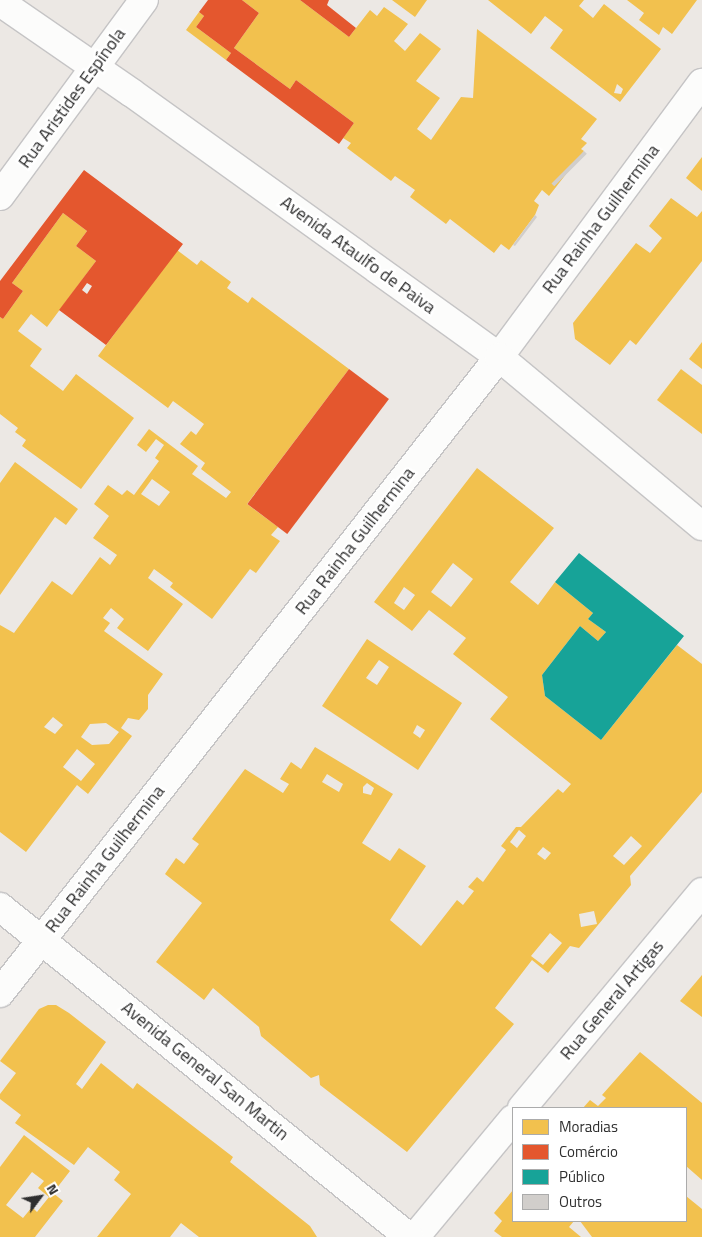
<!DOCTYPE html>
<meta charset="utf-8">
<style>
body{margin:0}
#map{position:relative;width:702px;height:1237px;overflow:hidden;background:#ece8e4;font-family:"Titillium Web",sans-serif}
div>[style]{position:absolute}
.homes>*{inset:0;background:#f2c14e}
.shops>*{inset:0;background:#e4572e;transform-origin:0 0}
.public>*{inset:0;background:#17a398}
.building>*{inset:0;background:#d1cecb;transform-origin:0 0}
.roads{filter:drop-shadow(1px 0 #c5c4c5) drop-shadow(-1px 0 #c5c4c5) drop-shadow(0 1px #c5c4c5) drop-shadow(0 -1px #c5c4c5)}
.minor>*{height:28px;margin:-14px;padding:0 14px;transform-origin:14px;border-radius:14px;background:#fcfcfb}
.secondary>*{height:28px;margin:-14px;padding:0 14px;transform-origin:14px;border-radius:14px;background:#fcfcfb}
span{translate:-50% -50%;white-space:nowrap;text-align:center;line-height:1.15;-webkit-text-stroke:5px #fff;paint-order:stroke}
.street-label{font-size:18px;color:#2e2e2e}
.legend{position:absolute;left:512px;top:1107px;width:175px;height:115px;box-sizing:border-box;background:#fff;border:1px solid #ababab;margin:0;padding:6px 9px;list-style:none;font-size:15px;color:#2e2e2e}
.legend li{display:flex;align-items:center;gap:10px;height:25px}
.legend b{width:25px;border:1px solid #ababab}
.north{position:absolute;left:15px;top:1172px;width:50px;height:50px;-webkit-text-stroke:4px #fff;paint-order:stroke;rotate:59deg;font-size:14px;font-weight:700;line-height:20px;text-align:center;color:#2e2e2e}
.north::after{content:'';display:block;margin:auto;width:18px;height:22px;background:#2e2e2e;clip-path:polygon(50% 0,100% 100%,50% 72%,0 100%)}
</style>
<div id="map">
<div class="homes">
<div style="clip-path:polygon(242px 0,300px 0,349px 37px,370px 10px,377px 16px,384px 7px,408px 24px,394px 41px,405px 51px,420px 33px,441px 49px,416px 81px,440px 98px,417px 129px,431px 140px,461px 97px,473px 98px,477px 29px,597px 119px,581px 139px,587px 143px,581px 149px,584px 151px,549px 196px,542px 190px,534px 201px,539px 205px,535px 215px,509px 250px,501px 244px,494px 253px,450px 219px,446px 224px,410px 197px,415px 190px,395px 176px,391px 181px,347px 148px,351px 143px,343px 138px,354px 123px,296px 80px,290px 89px,234px 48px,259px 13px)"></div>
<div style="clip-path:polygon(392px 0,427px 0,415px 17px)"></div>
<div style="clip-path:polygon(evenodd,488px 0,584px 0,579px 6px,593px 18px,604px 4px,661px 49px,620px 102px,550px 48px,563px 30px,545px 16px,531px 34px,488px 0,617px 84px,623px 89px,621px 94px,614px 93px,617px 84px)"></div>
<div style="clip-path:polygon(627px 0,697px 0,672px 34px,663px 27px,659px 35px,639px 20px,644px 13px)"></div>
<div style="clip-path:polygon(199px 12px,204px 16px,196px 27px,231px 53px,226px 60px,186px 30px)"></div>
<div style="clip-path:polygon(702px 157px,702px 191px,686px 178px)"></div>
<div style="clip-path:polygon(671px 198px,697px 217px,702px 211px,702px 261px,636px 345px,630px 340px,610px 365px,575px 339px,573px 323px,636px 243px,650px 253px,662px 238px,649px 226px)"></div>
<div style="clip-path:polygon(63px 213px,87px 231px,76px 246px,96px 261px,47px 327px,31px 314px,18px 331px,42px 349px,30px 366px,63px 391px,76px 374px,134px 418px,81px 489px,22px 446px,26px 440px,15px 432px,18px 428px,0 414px,0 317px,3px 319px,23px 291px,12px 283px)"></div>
<div style="clip-path:polygon(evenodd,177px 250px,197px 265px,201px 260px,231px 282px,227px 288px,248px 303px,252px 297px,349px 369px,247px 504px,278px 527px,271px 535px,280px 541px,256px 573px,250px 569px,212px 619px,170px 587px,173px 583px,154px 569px,148px 578px,183px 604px,148px 651px,117px 628px,124px 619px,111px 608px,103px 618px,110px 623px,104px 631px,163px 674px,148px 695px,148px 709px,139px 720px,128px 718px,121px 728px,132px 736px,88px 794px,77px 785px,26px 852px,0 832px,0 625px,14px 633px,52px 581px,72px 595px,100px 557px,110px 565px,117px 555px,93px 538px,109px 516px,94px 504px,108px 485px,122px 495px,127px 490px,134px 495px,159px 461px,155px 458px,164px 445px,156px 439px,146px 452px,137px 445px,149px 429px,198px 466px,192px 474px,226px 498px,231px 492px,201px 469px,205px 463px,180px 444px,191px 431px,196px 435px,204px 424px,173px 401px,168px 408px,98px 356px,177px 250px,152px 479px,170px 492px,159px 506px,141px 494px,152px 479px,177px 250px,53px 717px,63px 725px,55px 734px,44px 727px,53px 717px,177px 250px,106px 723px,119px 732px,109px 744px,92px 745px,81px 737px,90px 724px,106px 723px,177px 250px,77px 749px,95px 764px,81px 781px,63px 767px,77px 749px)"></div>
<div style="clip-path:polygon(702px 342px,702px 369px,689px 359px)"></div>
<div style="clip-path:polygon(681px 369px,702px 385px,702px 434px,657px 400px)"></div>
<div style="clip-path:polygon(15px 462px,78px 509px,66px 525px,55px 517px,0 595px,0 483px)"></div>
<div style="clip-path:polygon(evenodd,477px 468px,554px 528px,510px 582px,538px 605px,555px 582px,593px 613px,588px 619px,606px 632px,598px 641px,580px 626px,542px 675px,545px 696px,601px 740px,677px 645px,702px 664px,702px 792px,630px 876px,631px 885px,579px 948px,570px 946px,548px 973px,532px 960px,495px 1008px,514px 1024px,407px 1152px,320px 1085px,319px 1075px,311px 1078px,261px 1036px,259px 1027px,213px 988px,204px 1000px,156px 962px,202px 903px,165px 874px,176px 858px,184px 864px,199px 844px,192px 839px,245px 769px,283px 793px,289px 784px,280px 779px,291px 762px,301px 769px,315px 747px,393px 794px,362px 843px,390px 861px,399px 848px,426px 866px,390px 920px,421px 946px,457px 900px,463px 905px,474px 891px,468px 887px,477px 877px,483px 882px,506px 850px,501px 846px,516px 827px,521px 827px,558px 789px,563px 793px,571px 784px,490px 719px,508px 697px,453px 654px,466px 638px,429px 610px,412px 631px,374px 602px,477px 468px,453px 563px,473px 579px,451px 607px,431px 592px,453px 563px,477px 468px,404px 587px,415px 595px,404px 610px,394px 603px,404px 587px,477px 468px,327px 774px,343px 784px,339px 792px,322px 782px,327px 774px,477px 468px,367px 783px,374px 788px,371px 795px,363px 793px,363px 787px,367px 783px,477px 468px,519px 830px,526px 836px,517px 848px,510px 842px,519px 830px,477px 468px,631px 836px,642px 846px,624px 865px,613px 856px,631px 836px,477px 468px,543px 847px,551px 853px,545px 860px,537px 854px,543px 847px,477px 468px,594px 911px,597px 924px,581px 927px,579px 914px,594px 911px,477px 468px,550px 933px,562px 943px,543px 965px,531px 956px,550px 933px)"></div>
<div style="clip-path:polygon(evenodd,367px 639px,462px 703px,418px 770px,322px 706px,367px 639px,379px 660px,389px 667px,377px 685px,366px 678px,379px 660px,367px 639px,417px 725px,425px 730px,420px 738px,413px 733px,417px 725px)"></div>
<div style="clip-path:polygon(702px 975px,702px 1017px,680px 1001px)"></div>
<div style="clip-path:polygon(48px 1005px,56px 1005px,69px 1013px,106px 1042px,76px 1084px,82px 1089px,101px 1063px,133px 1089px,137px 1083px,233px 1157px,230px 1162px,310px 1226px,317px 1237px,199px 1237px,181px 1223px,170px 1237px,97px 1237px,131px 1194px,114px 1180px,120px 1172px,88px 1147px,74px 1165px,15px 1123px,21px 1115px,0 1099px,0 1094px,16px 1073px,0 1061px,39px 1009px)"></div>
<div style="clip-path:polygon(640px 1052px,702px 1103px,702px 1180px,686px 1166px,686px 1108px,583px 1108px,590px 1100px,598px 1106px,606px 1098px,602px 1095px)"></div>
<div style="clip-path:polygon(evenodd,24px 1135px,70px 1171px,53px 1193px,63px 1201px,35px 1237px,0 1237px,0 1167px,24px 1135px,32px 1172px,44px 1181px,38px 1188px,49px 1197px,37px 1212px,32px 1207px,23px 1218px,6px 1205px,32px 1172px)"></div>
<div style="clip-path:polygon(513px 1190px,513px 1221px,574px 1221px,569px 1227px,581px 1237px,502px 1237px,494px 1231px,502px 1221px,494px 1213px)"></div>
<div style="clip-path:polygon(686px 1196px,702px 1209px,702px 1237px,592px 1237px,580px 1221px,686px 1221px)"></div>
</div>
<div class="shops">
<div style="clip-path:polygon(208px 0,242px 0,259px 13px,234px 48px,290px 89px,296px 80px,354px 123px,339px 144px,226px 60px,231px 53px,196px 27px,204px 16px,199px 12px)"></div>
<div style="clip-path:polygon(300px 0,329px 0,327px 5px,356px 28px,349px 37px)"></div>
<div style="clip-path:polygon(evenodd,84px 170px,183px 244px,106px 345px,59px 310px,96px 261px,76px 246px,87px 231px,63px 213px,12px 283px,23px 291px,3px 319px,0 317px,0 281px,84px 170px,87px 283px,92px 286px,87px 294px,82px 290px,87px 283px)"></div>
<div style="left:349px;top:369px;width:50px;height:169px;rotate:37deg"></div>
</div>
<div class="public">
<div style="clip-path:polygon(579px 553px,684px 636px,601px 740px,545px 696px,542px 675px,580px 626px,598px 641px,606px 632px,588px 619px,593px 613px,555px 582px)"></div>
</div>
<div class="building">
<div style="left:584px;top:151px;width:4px;height:46px;rotate:45deg"></div>
<div style="clip-path:polygon(535px 215px,537px 217px,515px 246px,513px 245px)"></div>
</div>
<div class="roads">
<div class="minor">
<div style="left:0;top:196px;width:243px;rotate:-53.7deg"></div>
<div style="left:0;top:993px;width:808px;rotate:-51.88deg"></div>
<div style="left:499px;top:357px;width:341px;rotate:-53.5deg"></div>
<div style="left:522px;top:1108px;width:281px;rotate:-50.2deg"></div>
<div style="left:415px;top:1237px;width:153px;rotate:-50.3deg"></div>
</div>
<div class="secondary">
<div style="left:0;top:2px;width:160px;rotate:34.6deg"></div>
<div style="left:132px;top:93px;width:452px;rotate:35.7deg"></div>
<div style="left:499px;top:357px;width:264px;rotate:39.8deg"></div>
<div style="left:0;top:907px;width:526px;rotate:38.9deg"></div>
</div>
</div>
<div class="street-label">
<span style="left:72px;top:98px;rotate:-54deg">Rua Aristides Espínola</span>
<span style="left:601px;top:219px;rotate:-53deg">Rua Rainha Guilhermina</span>
<span style="left:358px;top:255px;rotate:36deg">Avenida Ataulfo de Paiva</span>
<span style="left:355px;top:541px;rotate:-52deg">Rua Rainha Guilhermina</span>
<span style="left:105px;top:859px;rotate:-52deg">Rua Rainha Guilhermina</span>
<span style="left:612px;top:1000px;rotate:-50deg">Rua General Artigas</span>
<span style="left:205px;top:1071px;rotate:39deg">Avenida General San Martin</span>
</div>
<ul class="legend">
<li><b style="height:14px;background:#f2c14e"></b>Moradias</li>
<li><b style="height:14px;background:#e4572e"></b>Comércio</li>
<li><b style="height:14px;background:#17a398"></b>Público</li>
<li><b style="height:14px;background:#d1cecb"></b>Outros</li>
</ul>
<div class="north">N</div>
</div>
